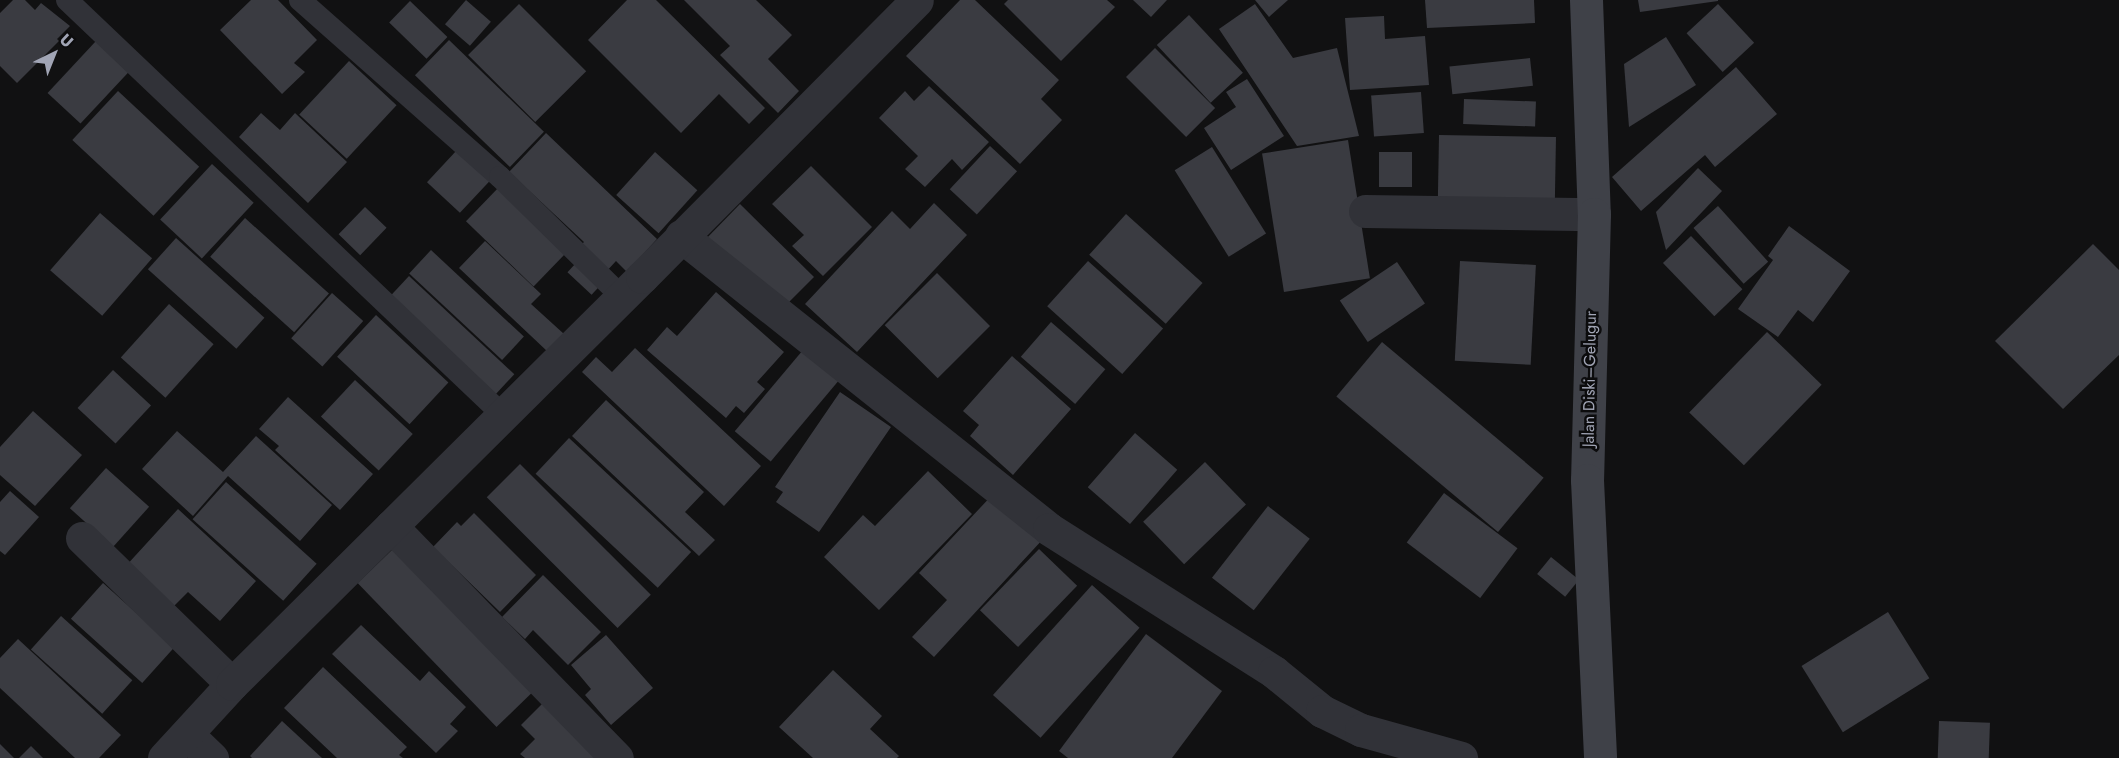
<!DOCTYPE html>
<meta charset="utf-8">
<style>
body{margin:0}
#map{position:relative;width:2119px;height:758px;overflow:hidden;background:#111112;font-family:Jost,sans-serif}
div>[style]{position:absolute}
.building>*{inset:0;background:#3a3b41;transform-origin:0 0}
.service>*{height:22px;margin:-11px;padding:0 11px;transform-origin:11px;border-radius:11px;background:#313238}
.minor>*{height:33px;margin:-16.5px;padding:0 16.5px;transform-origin:16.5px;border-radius:16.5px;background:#313238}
.secondary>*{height:33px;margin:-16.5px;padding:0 16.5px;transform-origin:16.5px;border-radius:16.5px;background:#3f4148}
span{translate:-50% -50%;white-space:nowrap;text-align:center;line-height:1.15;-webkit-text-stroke:5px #0c0c0d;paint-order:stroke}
.street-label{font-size:16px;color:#a1a5b5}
.north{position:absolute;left:24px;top:24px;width:60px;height:60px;-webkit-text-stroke:4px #0c0c0d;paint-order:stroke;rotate:43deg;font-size:16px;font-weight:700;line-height:24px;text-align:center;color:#a1a5b5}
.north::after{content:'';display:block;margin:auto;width:21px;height:27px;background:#a1a5b5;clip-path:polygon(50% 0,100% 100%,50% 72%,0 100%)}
</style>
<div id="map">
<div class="building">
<div style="clip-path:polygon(13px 0,25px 0,35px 10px,41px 3px,70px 26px,57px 39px,59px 41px,17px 83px,0 66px,0 13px)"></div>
<div style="clip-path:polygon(251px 0,278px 0,317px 40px,294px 63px,305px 72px,282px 94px,220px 30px)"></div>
<div style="left:466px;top:0;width:33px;height:32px;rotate:41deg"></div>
<div style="clip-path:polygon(627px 0,656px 0,765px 108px,749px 124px,719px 94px,681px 133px,588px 40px)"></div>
<div style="clip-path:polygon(684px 0,756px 0,792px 35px,768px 59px,799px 91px,778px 113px,720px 55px,730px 46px)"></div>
<div style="clip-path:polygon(960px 0,975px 0,1059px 80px,1041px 99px,1062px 120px,1020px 164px,906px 56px)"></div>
<div style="clip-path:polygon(1008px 0,1107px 0,1115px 7px,1061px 61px,1004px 4px)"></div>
<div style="clip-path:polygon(1133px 0,1167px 0,1151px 17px)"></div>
<div style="clip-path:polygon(1255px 0,1288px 0,1269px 17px)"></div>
<div style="clip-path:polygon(1425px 0,1534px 0,1535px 23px,1427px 28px)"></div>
<div style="clip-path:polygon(1638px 0,1718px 0,1718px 1px,1640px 12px)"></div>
<div style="left:410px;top:1px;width:52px;height:30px;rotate:44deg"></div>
<div style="left:519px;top:4px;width:95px;height:72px;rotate:45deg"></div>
<div style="clip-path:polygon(1255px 4px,1293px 58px,1337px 48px,1359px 136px,1297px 146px,1219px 29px)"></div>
<div style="left:1718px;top:4px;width:53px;height:43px;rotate:47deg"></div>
<div style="left:1189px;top:15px;width:79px;height:44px;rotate:47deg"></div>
<div style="clip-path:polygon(1384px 16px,1385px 39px,1425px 36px,1429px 85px,1350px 90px,1345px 18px)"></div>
<div style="clip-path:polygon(1666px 37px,1696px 85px,1629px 127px,1624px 64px)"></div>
<div style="left:449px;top:40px;width:132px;height:49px;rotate:44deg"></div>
<div style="left:96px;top:41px;width:45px;height:71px;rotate:43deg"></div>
<div style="left:1155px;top:48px;width:85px;height:41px;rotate:45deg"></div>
<div style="left:1530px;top:58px;width:28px;height:81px;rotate:84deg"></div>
<div style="left:349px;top:61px;width:65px;height:73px;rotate:43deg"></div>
<div style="clip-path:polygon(1736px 67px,1777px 114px,1715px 167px,1705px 155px,1641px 211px,1612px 177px)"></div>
<div style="clip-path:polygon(1247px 79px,1284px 136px,1231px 170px,1204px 128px,1236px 107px,1226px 92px)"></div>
<div style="clip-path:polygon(929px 86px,989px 142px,962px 170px,952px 159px,925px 187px,905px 169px,918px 156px,879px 118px,905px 91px,914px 101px)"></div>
<div style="left:118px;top:91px;width:111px;height:67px;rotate:43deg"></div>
<div style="left:1421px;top:92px;width:41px;height:50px;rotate:86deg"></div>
<div style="left:1464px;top:99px;width:72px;height:25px;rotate:2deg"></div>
<div style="clip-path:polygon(261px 113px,280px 130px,295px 113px,347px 162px,308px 203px,239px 137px)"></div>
<div style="clip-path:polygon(546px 133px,657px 239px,627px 272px,616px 261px,605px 273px,578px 248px,584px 242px,509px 172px)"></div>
<div style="left:1439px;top:135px;width:117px;height:62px;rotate:1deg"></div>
<div style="left:1348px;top:140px;width:140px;height:87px;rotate:81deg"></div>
<div style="left:990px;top:146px;width:37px;height:59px;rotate:43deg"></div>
<div style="left:1212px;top:147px;width:102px;height:44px;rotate:58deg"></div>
<div style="left:457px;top:150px;width:45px;height:44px;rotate:43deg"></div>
<div style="left:655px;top:152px;width:57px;height:58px;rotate:42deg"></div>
<div style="left:1379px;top:152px;width:33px;height:35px"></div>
<div style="left:212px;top:164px;width:57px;height:76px;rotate:43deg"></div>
<div style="clip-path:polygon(811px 166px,872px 227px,823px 276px,792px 246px,804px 235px,772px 204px)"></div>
<div style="clip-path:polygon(1698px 168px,1722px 191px,1666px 250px,1656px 212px)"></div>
<div style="left:500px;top:186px;width:94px;height:49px;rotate:44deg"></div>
<div style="clip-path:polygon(934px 203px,967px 235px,857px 352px,805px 304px,892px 211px,910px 229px)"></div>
<div style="clip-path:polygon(740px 204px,814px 277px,783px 308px,702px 243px)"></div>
<div style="left:1718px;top:206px;width:75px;height:33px;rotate:48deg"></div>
<div style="left:365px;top:207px;width:30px;height:38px;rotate:44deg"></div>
<div style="left:100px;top:213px;width:69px;height:76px;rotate:41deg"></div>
<div style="left:1126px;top:214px;width:103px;height:55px;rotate:42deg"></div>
<div style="left:245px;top:218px;width:113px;height:52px;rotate:42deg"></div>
<div style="clip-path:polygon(1789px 226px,1850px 271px,1813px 322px,1798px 310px,1778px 337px,1738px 309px,1773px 260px,1768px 256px)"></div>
<div style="left:1691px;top:236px;width:74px;height:39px;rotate:46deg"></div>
<div style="left:176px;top:238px;width:119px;height:42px;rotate:42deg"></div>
<div style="clip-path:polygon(485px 241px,541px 294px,531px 304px,564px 334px,548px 352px,459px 268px)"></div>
<div style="clip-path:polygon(2093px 244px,2119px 270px,2119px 355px,2063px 409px,1995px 341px)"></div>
<div style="left:431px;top:250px;width:127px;height:32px;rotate:43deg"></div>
<div style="left:1088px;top:261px;width:101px;height:61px;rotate:42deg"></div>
<div style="left:1460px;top:261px;width:76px;height:100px;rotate:3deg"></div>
<div style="left:577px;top:262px;width:33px;height:14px;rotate:43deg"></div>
<div style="left:1397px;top:262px;width:50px;height:69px;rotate:56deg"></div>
<div style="left:937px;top:273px;width:75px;height:74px;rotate:45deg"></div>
<div style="left:409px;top:276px;width:144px;height:28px;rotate:43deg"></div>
<div style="clip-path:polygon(716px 292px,784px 352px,757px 382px,765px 389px,744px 413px,736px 406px,726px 418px,647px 350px,667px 327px,677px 336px)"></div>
<div style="left:332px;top:293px;width:42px;height:61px;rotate:42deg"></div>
<div style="left:169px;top:304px;width:60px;height:72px;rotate:42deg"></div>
<div style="left:376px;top:315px;width:99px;height:57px;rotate:43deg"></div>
<div style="left:1051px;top:322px;width:72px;height:46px;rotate:41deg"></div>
<div style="left:1767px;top:332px;width:76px;height:112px;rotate:44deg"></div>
<div style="left:1382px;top:342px;width:211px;height:71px;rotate:40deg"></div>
<div style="left:808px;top:344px;width:47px;height:114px;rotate:40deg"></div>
<div style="clip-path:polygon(635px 348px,761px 466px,724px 506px,582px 372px,596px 357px,612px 372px)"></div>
<div style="clip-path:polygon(1012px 356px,1071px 409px,1013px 475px,970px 436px,979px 425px,963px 411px)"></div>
<div style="left:113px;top:370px;width:52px;height:52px;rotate:43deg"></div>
<div style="left:355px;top:380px;width:79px;height:50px;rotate:43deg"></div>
<div style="clip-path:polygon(840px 392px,891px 427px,819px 532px,776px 502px,783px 492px,775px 487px)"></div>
<div style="clip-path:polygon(288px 397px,373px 474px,340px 510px,275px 450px,279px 446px,259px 429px)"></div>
<div style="clip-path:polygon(606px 400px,704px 492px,685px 512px,715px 540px,699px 556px,572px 436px)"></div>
<div style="clip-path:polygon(33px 411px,82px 455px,35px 506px,0 475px,0 447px)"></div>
<div style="clip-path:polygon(177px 431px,223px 472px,256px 436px,332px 505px,300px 541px,228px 476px,193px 516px,142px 469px)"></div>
<div style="left:1135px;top:433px;width:56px;height:72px;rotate:41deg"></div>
<div style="left:569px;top:438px;width:167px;height:49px;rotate:43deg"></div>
<div style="left:1205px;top:462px;width:59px;height:86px;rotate:46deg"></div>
<div style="left:520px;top:464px;width:185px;height:47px;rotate:45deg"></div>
<div style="left:106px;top:468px;width:58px;height:54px;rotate:42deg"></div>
<div style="clip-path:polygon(928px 471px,972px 514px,879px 610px,824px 557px,863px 515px,875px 526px)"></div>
<div style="left:226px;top:482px;width:122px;height:50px;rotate:42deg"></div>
<div style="clip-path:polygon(10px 491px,39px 517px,5px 555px,0 551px,0 502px)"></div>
<div style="clip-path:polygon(995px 492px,1044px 538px,934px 657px,912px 637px,947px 600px,919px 573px)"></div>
<div style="left:1444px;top:493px;width:92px;height:62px;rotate:37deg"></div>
<div style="left:1268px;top:506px;width:53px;height:91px;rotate:38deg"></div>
<div style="clip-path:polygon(178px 509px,256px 581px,220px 621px,188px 592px,170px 610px,124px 568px)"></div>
<div style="clip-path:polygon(474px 513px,536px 575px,500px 612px,433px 547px,457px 522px,461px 526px)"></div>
<div style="left:395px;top:547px;width:200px;height:52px;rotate:46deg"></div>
<div style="left:1039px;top:549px;width:53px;height:85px;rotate:44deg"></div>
<div style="left:1551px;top:557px;width:36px;height:22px;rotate:39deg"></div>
<div style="clip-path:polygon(543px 575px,601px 632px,568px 665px,533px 630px,525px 639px,502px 617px)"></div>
<div style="left:103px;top:583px;width:96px;height:48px;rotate:42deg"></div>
<div style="left:1092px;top:585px;width:64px;height:148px;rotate:42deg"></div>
<div style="left:1888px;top:612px;width:78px;height:102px;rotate:58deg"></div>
<div style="left:61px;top:616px;width:96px;height:45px;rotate:42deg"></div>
<div style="clip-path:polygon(361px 625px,420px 681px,429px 671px,466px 707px,450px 724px,458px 731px,436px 753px,332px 654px)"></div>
<div style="clip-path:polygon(1146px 634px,1222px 691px,1172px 758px,1068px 758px,1059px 751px)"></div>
<div style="clip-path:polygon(606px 635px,653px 688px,611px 725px,585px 695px,591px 689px,571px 665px)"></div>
<div style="clip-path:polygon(18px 639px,121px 735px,99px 758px,75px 758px,0 688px,0 658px)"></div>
<div style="clip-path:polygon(323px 667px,407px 747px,399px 755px,403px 758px,337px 758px,284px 708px)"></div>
<div style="clip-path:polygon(833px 670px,882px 716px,870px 729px,899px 756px,897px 758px,813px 758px,779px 727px)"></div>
<div style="clip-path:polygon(543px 703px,598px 758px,525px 758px,520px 754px,535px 739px,521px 725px)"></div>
<div style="clip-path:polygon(282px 721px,322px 758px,252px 758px,250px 756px)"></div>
<div style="left:1939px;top:721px;width:51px;height:37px;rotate:2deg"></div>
<div style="clip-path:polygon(0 744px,14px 758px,0 758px)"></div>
<div style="clip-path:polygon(31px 746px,43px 758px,19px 758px)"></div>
</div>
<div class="service">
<div style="left:67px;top:0;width:602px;rotate:43.59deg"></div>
<div style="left:300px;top:0;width:267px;rotate:41.5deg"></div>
<div style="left:500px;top:177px;width:171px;rotate:44.5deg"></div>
</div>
<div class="minor">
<div style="left:1365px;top:211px;width:229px;rotate:0.8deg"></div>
<div style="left:681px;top:236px;width:470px;rotate:38.5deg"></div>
<div style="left:1049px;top:529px;width:267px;rotate:32.4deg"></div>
<div style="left:1274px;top:672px;width:62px;rotate:39.1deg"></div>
<div style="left:1322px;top:711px;width:43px;rotate:26deg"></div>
<div style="left:1361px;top:730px;width:104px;rotate:15.6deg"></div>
<div style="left:391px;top:526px;width:324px;rotate:45.8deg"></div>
<div style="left:82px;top:538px;width:209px;rotate:44.2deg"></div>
<div style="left:187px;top:734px;width:35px;rotate:44deg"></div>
<div style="left:164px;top:758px;width:100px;rotate:-47.4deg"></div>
<div style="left:232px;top:684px;width:578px;rotate:-44.79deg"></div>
<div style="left:642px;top:277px;width:390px;rotate:-45.2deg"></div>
</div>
<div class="secondary">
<div style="left:1586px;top:0;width:214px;rotate:87.9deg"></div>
<div style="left:1594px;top:214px;width:266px;rotate:91.5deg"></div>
<div style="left:1587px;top:480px;width:278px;rotate:87.3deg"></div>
</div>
<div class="street-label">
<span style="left:1590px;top:379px;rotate:-89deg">Jalan Diski–Gelugur</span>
</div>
<div class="north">U</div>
</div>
